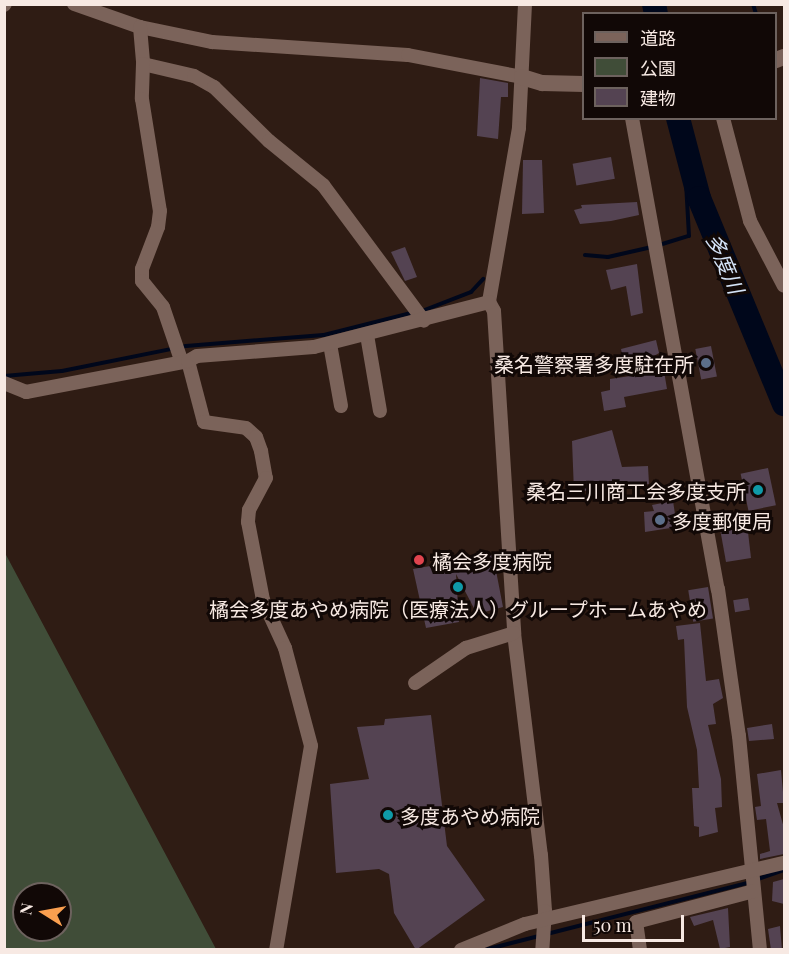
<!DOCTYPE html>
<meta charset="utf-8">
<style>
body{margin:0}
#map{position:relative;width:789px;height:954px;overflow:hidden;background:#2f1c14;font-family:"Playfair Display","Noto Sans JP",serif}
div>[style]{position:absolute}
.green>*{inset:0;background:#404d38}
.stream>*{height:4px;margin:-2px;padding:0 2px;transform-origin:2px;border-radius:2px;background:#00071b}
.river>*{height:24px;margin:-12px;padding:0 12px;transform-origin:12px;border-radius:12px;background:#00071b}
.building>*{inset:0;background:#544352;transform-origin:0 0}
.minor>*{height:14px;margin:-7px;padding:0 7px;transform-origin:7px;border-radius:7px;background:#7b635a}
.tertiary>*{height:16px;margin:-8px;padding:0 8px;transform-origin:8px;border-radius:8px;background:#7b635a}
.dots>*{width:16px;height:16px;translate:-50% -50%;box-sizing:border-box;border:3px solid #110806;border-radius:50%}
span{translate:-50% -50%;white-space:nowrap;text-align:center;line-height:1.15;-webkit-text-stroke:6px #110806;paint-order:stroke}
.poi-label{font-size:20px;color:#f7e9e3}
.right{translate:-100% -50%;text-align:right}
.left{translate:0 -50%;text-align:left}
.water-label{font-size:21px;color:#d5e4f8;font-style:italic}
.frame{position:absolute;inset:0;border:6px solid #f7e9e3;pointer-events:none}
.legend{position:absolute;left:582px;top:12px;width:195px;height:108px;box-sizing:border-box;background:#110806;border:2px solid #6d625e;margin:0;padding:8px 10px;list-style:none;font-size:18px;color:#f7e9e3}
.legend li{display:flex;align-items:center;gap:12px;height:30px}
.legend b{width:30px;border:2px solid #6d625e}
.north{position:absolute;left:12px;top:882px;width:60px;height:60px;box-sizing:border-box;background:#110806;border:2px solid #6d625e;border-radius:50%;rotate:281deg;font-size:16px;font-weight:700;line-height:24px;text-align:center;color:#f7e9e3}
.north::after{content:'';display:block;margin:auto;width:21px;height:27px;background:#fa9f4f;clip-path:polygon(50% 0,100% 100%,50% 72%,0 100%)}
.scale{position:absolute;left:582px;top:915px;width:102px;height:27px;box-sizing:border-box;border:3px solid #f7e9e3;border-top:0;padding-left:8px;font-size:18px;line-height:21px;white-space:nowrap;color:#f7e9e3;-webkit-text-stroke:4px #110806;paint-order:stroke}
</style>
<div id="map">
<div class="green">
<div style="clip-path:polygon(evenodd,5px 553px,216px 949px,5px 949px,5px 553px,24px 894px,60px 894px,60px 930px,24px 930px,24px 894px)"></div>
</div>
<div class="stream">
<div style="left:753px;top:4px;width:10px;rotate:73deg"></div>
<div style="left:659px;top:245px;width:31px;rotate:-17deg"></div>
<div style="left:689px;top:236px;width:53px;rotate:-93.2deg"></div>
<div style="left:686px;top:183px;width:14px;rotate:-73deg"></div>
<div style="left:585px;top:255px;width:23px;rotate:5deg"></div>
<div style="left:608px;top:257px;width:45px;rotate:-12.8deg"></div>
<div style="left:422px;top:311px;width:53px;rotate:-21.2deg"></div>
<div style="left:471px;top:292px;width:18px;rotate:-47deg"></div>
<div style="left:4px;top:376px;width:58px;rotate:-4.9deg"></div>
<div style="left:62px;top:371px;width:126px;rotate:-11.4deg"></div>
<div style="left:186px;top:346px;width:138px;rotate:-4.6deg"></div>
<div style="left:324px;top:335px;width:94px;rotate:-14.2deg"></div>
<div style="left:758px;top:879px;width:28px;rotate:-19deg"></div>
<div style="left:484px;top:950px;width:276px;rotate:-14.3deg"></div>
</div>
<div class="river">
<div style="left:654px;top:4px;width:10px;rotate:79deg"></div>
<div style="left:678px;top:118px;width:83px;rotate:75.3deg"></div>
<div style="left:699px;top:198px;width:223px;rotate:67.6deg"></div>
</div>
<div class="building">
<div style="clip-path:polygon(480px 78px,508px 83px,508px 97px,501px 97px,498px 139px,477px 136px)"></div>
<div style="left:611px;top:157px;width:22px;height:39px;rotate:80deg"></div>
<div style="clip-path:polygon(523px 160px,542px 160px,544px 213px,522px 214px)"></div>
<div style="clip-path:polygon(637px 202px,639px 215px,611px 221px,580px 224px,574px 210px,582px 208px,581px 205px)"></div>
<div style="clip-path:polygon(405px 247px,417px 277px,405px 281px,391px 252px)"></div>
<div style="clip-path:polygon(637px 264px,643px 313px,631px 316px,626px 286px,611px 290px,606px 270px)"></div>
<div style="clip-path:polygon(656px 340px,659px 353px,626px 373px,621px 349px)"></div>
<div style="left:711px;top:346px;width:31px;height:16px;rotate:79deg"></div>
<div style="clip-path:polygon(664px 371px,667px 389px,624px 397px,626px 407px,604px 411px,601px 392px,610px 390px,610px 379px)"></div>
<div style="clip-path:polygon(612px 430px,622px 467px,648px 466px,649px 484px,574px 492px,572px 441px)"></div>
<div style="left:768px;top:468px;width:38px;height:28px;rotate:78deg"></div>
<div style="clip-path:polygon(673px 501px,677px 527px,645px 532px,644px 512px,654px 511px,652px 505px)"></div>
<div style="clip-path:polygon(717px 512px,748px 532px,751px 558px,726px 562px)"></div>
<div style="clip-path:polygon(493px 555px,503px 607px,477px 614px,456px 574px,459px 622px,426px 628px,413px 569px)"></div>
<div style="left:708px;top:587px;width:32px;height:20px;rotate:81deg"></div>
<div style="left:748px;top:598px;width:12px;height:15px;rotate:81deg"></div>
<div style="clip-path:polygon(700px 623px,706px 681px,719px 679px,723px 698px,713px 704px,716px 724px,708px 725px,721px 779px,722px 807px,715px 808px,718px 832px,699px 837px,699px 827px,694px 826px,692px 788px,699px 788px,697px 750px,687px 707px,684px 639px,678px 640px,676px 626px)"></div>
<div style="clip-path:polygon(431px 715px,447px 846px,485px 900px,416px 950px,394px 913px,389px 874px,379px 869px,336px 873px,330px 784px,369px 779px,357px 727px,384px 725px,385px 719px)"></div>
<div style="clip-path:polygon(772px 724px,774px 739px,749px 741px,747px 728px)"></div>
<div style="clip-path:polygon(781px 770px,784px 803px,777px 803px,784px 828px,784px 854px,760px 859px,760px 854px,770px 851px,766px 819px,757px 820px,755px 807px,761px 806px,757px 774px)"></div>
<div style="clip-path:polygon(784px 879px,784px 904px,772px 901px,773px 882px)"></div>
<div style="clip-path:polygon(728px 908px,730px 947px,720px 949px,713px 920px,694px 926px,690px 917px)"></div>
<div style="clip-path:polygon(780px 926px,782px 950px,771px 950px,768px 929px)"></div>
</div>
<div class="minor">
<div style="left:74px;top:4px;width:70px;rotate:19.2deg"></div>
<div style="left:140px;top:27px;width:74px;rotate:11.8deg"></div>
<div style="left:212px;top:42px;width:196px;rotate:3.8deg"></div>
<div style="left:408px;top:55px;width:116px;rotate:10.9deg"></div>
<div style="left:525px;top:4px;width:124px;rotate:92.8deg"></div>
<div style="left:519px;top:128px;width:177px;rotate:99.8deg"></div>
<div style="left:489px;top:302px;width:10px;rotate:61deg"></div>
<div style="left:494px;top:311px;width:323px;rotate:86.4deg"></div>
<div style="left:514px;top:633px;width:224px;rotate:83.1deg"></div>
<div style="left:541px;top:855px;width:56px;rotate:85.9deg"></div>
<div style="left:545px;top:911px;width:39px;rotate:94deg"></div>
<div style="left:4px;top:5px;width:1px;rotate:-45deg"></div>
<div style="left:140px;top:27px;width:37px;rotate:85deg"></div>
<div style="left:143px;top:64px;width:52px;rotate:13.2deg"></div>
<div style="left:194px;top:76px;width:23px;rotate:29deg"></div>
<div style="left:214px;top:87px;width:77px;rotate:44.5deg"></div>
<div style="left:269px;top:141px;width:70px;rotate:39.2deg"></div>
<div style="left:323px;top:185px;width:169px;rotate:53.4deg"></div>
<div style="left:143px;top:64px;width:35px;rotate:92deg"></div>
<div style="left:142px;top:99px;width:113px;rotate:80.9deg"></div>
<div style="left:160px;top:211px;width:16px;rotate:97deg"></div>
<div style="left:158px;top:227px;width:45px;rotate:110.9deg"></div>
<div style="left:142px;top:269px;width:12px;rotate:90deg"></div>
<div style="left:142px;top:281px;width:33px;rotate:51deg"></div>
<div style="left:163px;top:307px;width:56px;rotate:71.2deg"></div>
<div style="left:632px;top:118px;width:479px;rotate:79.7deg"></div>
<div style="left:718px;top:589px;width:148px;rotate:81.9deg"></div>
<div style="left:739px;top:736px;width:215px;rotate:84.4deg"></div>
<div style="left:723px;top:118px;width:106px;rotate:75.3deg"></div>
<div style="left:750px;top:221px;width:73px;rotate:62.4deg"></div>
<div style="left:367px;top:335px;width:77px;rotate:80.3deg"></div>
<div style="left:330px;top:344px;width:63px;rotate:79.9deg"></div>
<div style="left:188px;top:361px;width:63px;rotate:75.3deg"></div>
<div style="left:204px;top:422px;width:42px;rotate:8.1deg"></div>
<div style="left:246px;top:428px;width:13px;rotate:42deg"></div>
<div style="left:256px;top:437px;width:15px;rotate:70deg"></div>
<div style="left:261px;top:451px;width:27px;rotate:80deg"></div>
<div style="left:266px;top:478px;width:36px;rotate:118deg"></div>
<div style="left:249px;top:510px;width:12px;rotate:95deg"></div>
<div style="left:248px;top:522px;width:79px;rotate:79.1deg"></div>
<div style="left:263px;top:600px;width:53px;rotate:65.4deg"></div>
<div style="left:285px;top:648px;width:101px;rotate:75.1deg"></div>
<div style="left:311px;top:746px;width:207px;rotate:99.7deg"></div>
<div style="left:4px;top:383px;width:24px;rotate:22deg"></div>
<div style="left:26px;top:392px;width:165px;rotate:-10.8deg"></div>
<div style="left:188px;top:361px;width:10px;rotate:-29deg"></div>
<div style="left:197px;top:356px;width:117px;rotate:-4.4deg"></div>
<div style="left:314px;top:347px;width:181px;rotate:-14.4deg"></div>
<div style="left:415px;top:683px;width:62px;rotate:-34.5deg"></div>
<div style="left:466px;top:648px;width:50px;rotate:-17.4deg"></div>
<div style="left:461px;top:950px;width:69px;rotate:-22.1deg"></div>
<div style="left:525px;top:924px;width:266px;rotate:-13.3deg"></div>
<div style="left:640px;top:950px;width:28px;rotate:-98deg"></div>
<div style="left:636px;top:922px;width:122px;rotate:-14.7deg"></div>
</div>
<div class="tertiary">
<div style="left:776px;top:60px;width:9px;rotate:-21deg"></div>
<div style="left:522px;top:77px;width:21px;rotate:17deg"></div>
<div style="left:542px;top:83px;width:42px;rotate:1.4deg"></div>
</div>
<div class="dots">
<div style="left:706px;top:363px;background:#5c6f8a"></div>
<div style="left:758px;top:490px;background:#0f9aa8"></div>
<div style="left:660px;top:520px;background:#5c6f8a"></div>
<div style="left:419px;top:560px;background:#e0444e"></div>
<div style="left:458px;top:587px;background:#0f9aa8"></div>
<div style="left:388px;top:815px;background:#0f9aa8"></div>
</div>
<div class="poi-label">
<span class="right" style="left:694px;top:363px">桑名警察署多度駐在所</span>
<span class="right" style="left:746px;top:490px">桑名三川商工会多度支所</span>
<span class="left" style="left:672px;top:520px">多度郵便局</span>
<span class="left" style="left:432px;top:560px">橘会多度病院</span>
<span style="left:458px;top:608px">橘会多度あやめ病院（医療法人）グループホームあやめ</span>
<span class="left" style="left:400px;top:815px">多度あやめ病院</span>
</div>
<div class="water-label">
<span style="left:726px;top:263px;rotate:67deg">多度川</span>
</div>
<div class="frame"></div>
<ul class="legend">
<li><b style="height:8px;background:#7b635a"></b>道路</li>
<li><b style="height:16px;background:#404d38"></b>公園</li>
<li><b style="height:16px;background:#544352"></b>建物</li>
</ul>
<div class="north">N</div>
<div class="scale">50 m</div>
</div>
